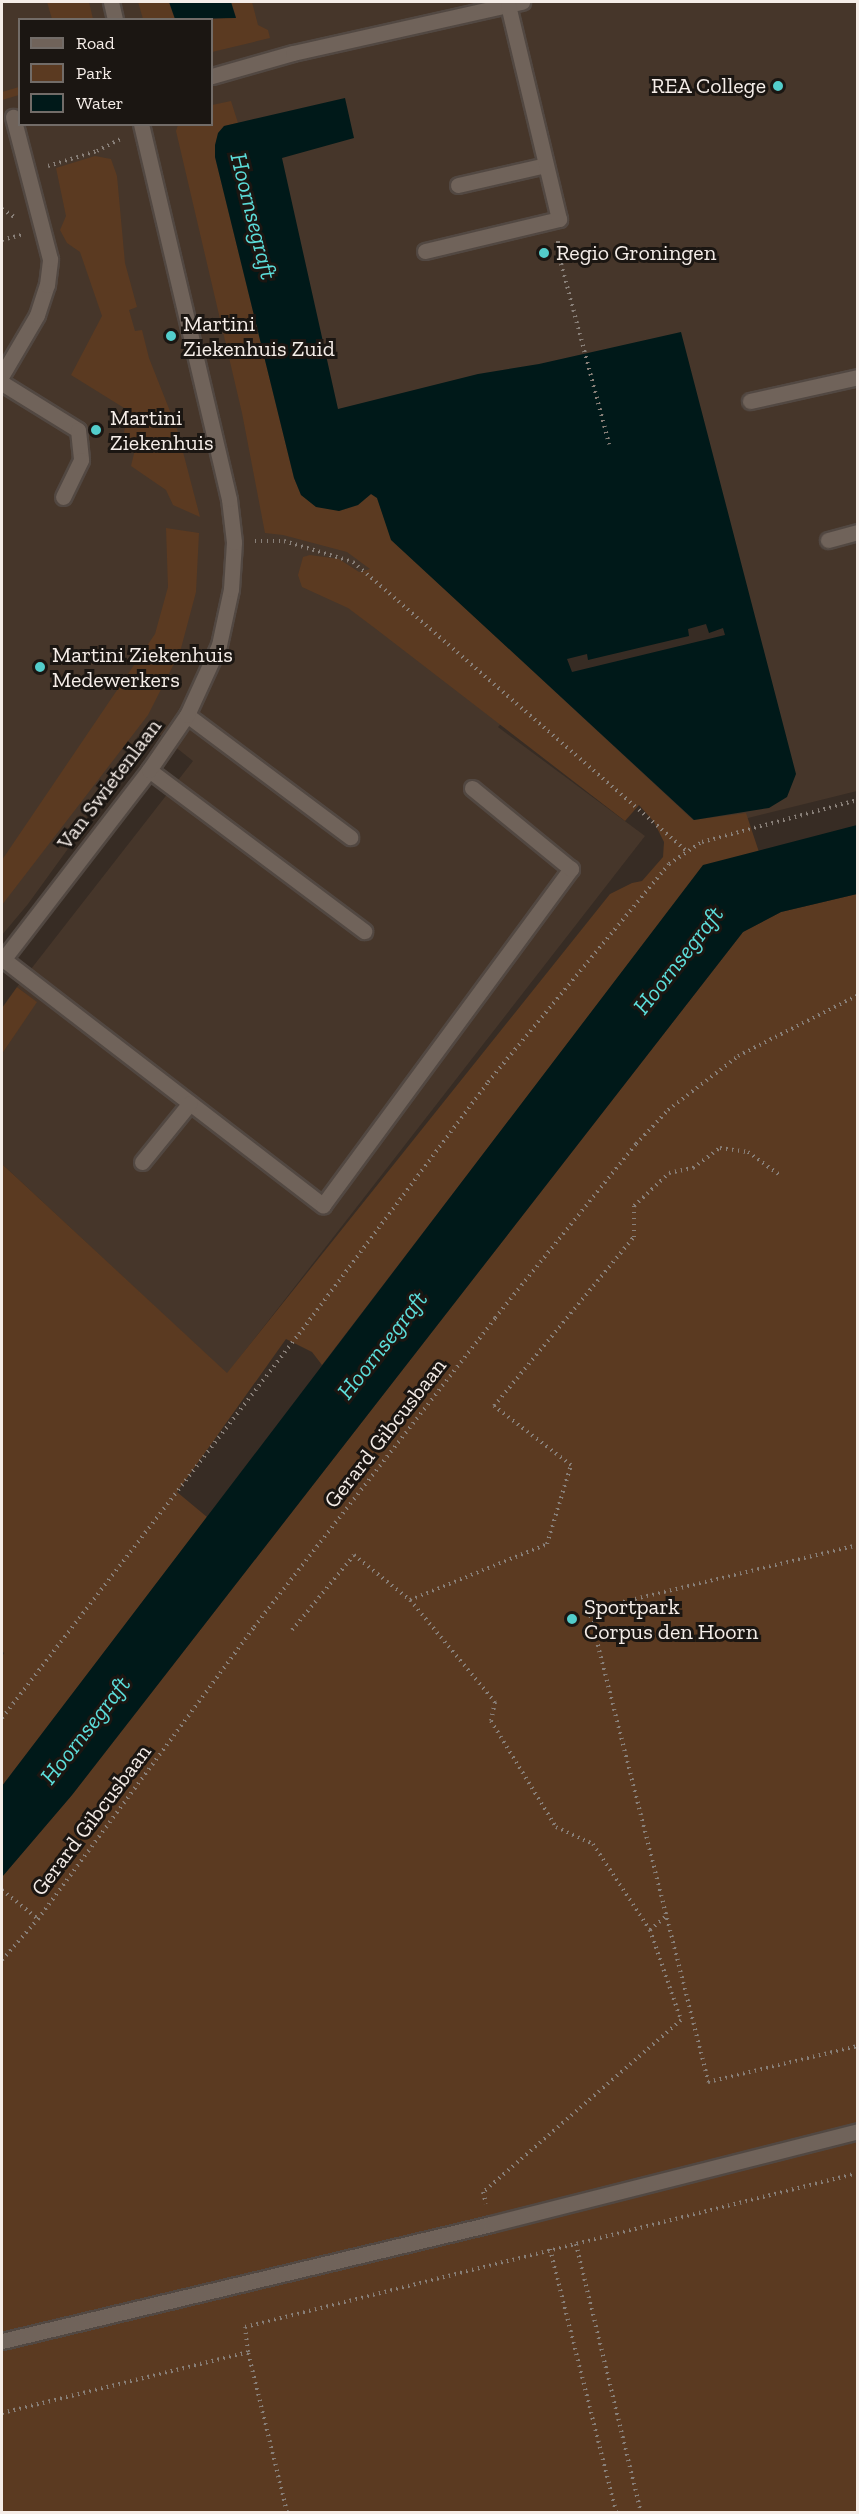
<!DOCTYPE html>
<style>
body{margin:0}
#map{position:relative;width:859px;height:2514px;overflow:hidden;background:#372c24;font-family:"Zilla Slab",serif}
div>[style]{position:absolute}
.built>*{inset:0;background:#46362a}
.green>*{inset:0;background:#5b3a21}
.water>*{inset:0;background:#001919}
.pier>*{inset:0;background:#372c24}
.path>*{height:4px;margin-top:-2px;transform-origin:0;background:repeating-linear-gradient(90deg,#887f78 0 1.5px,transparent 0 6px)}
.roads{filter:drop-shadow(2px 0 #524842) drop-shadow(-2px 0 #524842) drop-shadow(0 2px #524842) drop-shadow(0 -2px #524842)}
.minor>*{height:15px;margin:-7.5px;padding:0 7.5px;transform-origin:7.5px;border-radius:7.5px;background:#70635a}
.dots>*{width:16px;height:16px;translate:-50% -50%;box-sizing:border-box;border:3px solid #1b1612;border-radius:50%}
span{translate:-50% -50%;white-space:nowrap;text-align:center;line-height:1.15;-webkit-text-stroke:6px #1b1612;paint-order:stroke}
.poi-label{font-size:22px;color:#f5ede8}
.right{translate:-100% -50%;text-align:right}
.left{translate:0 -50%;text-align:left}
.street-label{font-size:22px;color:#f5ede8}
.water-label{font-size:24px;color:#5cddda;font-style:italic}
.frame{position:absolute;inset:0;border:3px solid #f5ede8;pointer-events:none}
.legend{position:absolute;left:18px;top:18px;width:195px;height:108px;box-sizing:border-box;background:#1b1612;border:2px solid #726c68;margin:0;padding:8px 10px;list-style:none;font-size:18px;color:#f5ede8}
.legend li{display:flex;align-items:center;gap:12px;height:30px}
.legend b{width:30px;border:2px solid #726c68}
</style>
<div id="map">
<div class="built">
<div style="clip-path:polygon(evenodd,2px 2px,857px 2px,857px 791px,692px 832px,531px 693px,498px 727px,645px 836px,227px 1374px,2px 1164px,2px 1054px,36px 1002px,17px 987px,193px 761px,154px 730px,28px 904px,2px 935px,2px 2px,20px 20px,212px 20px,212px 124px,20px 124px,20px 20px)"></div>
</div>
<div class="green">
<div style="clip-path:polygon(47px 2px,89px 2px,93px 19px,52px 19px)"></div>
<div style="clip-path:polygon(138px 2px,169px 2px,175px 19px,143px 19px)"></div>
<div style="clip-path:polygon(231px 2px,252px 2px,258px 25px,268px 30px,270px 38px,212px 52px,212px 20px,204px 20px,236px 17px)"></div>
<div style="clip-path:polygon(19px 87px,19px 95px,2px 100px,2px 92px)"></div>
<div style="clip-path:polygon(231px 101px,238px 123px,224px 126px,215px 157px,294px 478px,301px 495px,339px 511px,358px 505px,371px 494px,377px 498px,392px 540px,693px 820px,746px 813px,759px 852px,703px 866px,322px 1365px,312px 1352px,286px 1339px,177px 1492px,207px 1517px,2px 1786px,2px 1657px,4px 1653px,2px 1651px,2px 1164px,227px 1373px,610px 894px,632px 883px,642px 881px,663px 857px,664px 842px,654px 822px,639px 805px,625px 821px,376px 629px,348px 608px,302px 587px,298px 575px,303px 557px,310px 555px,339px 559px,359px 572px,370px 569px,347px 552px,283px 535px,265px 533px,242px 413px,176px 131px,178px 125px,212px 124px,212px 105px)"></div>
<div style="clip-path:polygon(95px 156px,111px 159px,117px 176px,125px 263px,137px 307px,129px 310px,135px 331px,142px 330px,149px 358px,177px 429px,200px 517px,173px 505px,166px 490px,131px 466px,136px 445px,124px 432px,129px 411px,71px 375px,102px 316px,80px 252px,67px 243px,60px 230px,66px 216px,56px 168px)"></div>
<div style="clip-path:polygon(166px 528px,199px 533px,196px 592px,180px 652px,148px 715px,2px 905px,2px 860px,155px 634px,168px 587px)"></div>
<div style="clip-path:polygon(857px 894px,857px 2512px,2px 2512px,2px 1877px,72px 1795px,743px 932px,781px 912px)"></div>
<div style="clip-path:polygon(17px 987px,37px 1002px,2px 1054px,2px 1008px)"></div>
</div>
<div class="water">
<div style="clip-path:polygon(169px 2px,231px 2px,236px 18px,175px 19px)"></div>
<div style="clip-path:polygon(345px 98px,354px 138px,282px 158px,338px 409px,478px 374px,539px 364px,681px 332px,796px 774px,787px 797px,769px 808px,694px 820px,391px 540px,377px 498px,371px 494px,358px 505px,339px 511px,316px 507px,301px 495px,294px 478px,215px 157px,215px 145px,218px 133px,224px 126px)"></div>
<div style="clip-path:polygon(857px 825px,857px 894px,781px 912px,743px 932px,72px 1795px,2px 1877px,2px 1786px,703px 865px)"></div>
</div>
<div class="pier">
<div style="clip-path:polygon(706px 624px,709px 633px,723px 628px,725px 635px,572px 672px,567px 659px,587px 654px,588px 660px,689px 636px,688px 629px)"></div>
</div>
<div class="path">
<div style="left:48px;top:166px;width:51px;rotate:-17deg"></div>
<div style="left:97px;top:151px;width:28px;rotate:-27deg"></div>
<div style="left:2px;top:209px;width:17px;rotate:33deg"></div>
<div style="left:2px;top:240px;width:20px;rotate:-15deg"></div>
<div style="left:558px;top:241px;width:11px;rotate:90deg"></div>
<div style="left:558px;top:252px;width:199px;rotate:75.1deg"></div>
<div style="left:255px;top:541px;width:29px"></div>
<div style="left:284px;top:541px;width:72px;rotate:16.9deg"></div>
<div style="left:353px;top:562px;width:442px;rotate:40.9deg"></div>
<div style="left:858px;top:1545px;width:277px;rotate:166.4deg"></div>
<div style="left:589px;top:1610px;width:487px;rotate:75.8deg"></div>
<div style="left:708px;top:2082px;width:154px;rotate:-13.5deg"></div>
<div style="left:410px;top:1600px;width:148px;rotate:-22.2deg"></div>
<div style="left:547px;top:1544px;width:83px;rotate:-73.1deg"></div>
<div style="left:571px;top:1465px;width:97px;rotate:-142.5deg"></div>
<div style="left:494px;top:1406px;width:219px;rotate:-50.4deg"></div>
<div style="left:634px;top:1237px;width:31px;rotate:-90deg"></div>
<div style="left:634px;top:1206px;width:48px;rotate:-43.3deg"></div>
<div style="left:669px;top:1173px;width:25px;rotate:-12deg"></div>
<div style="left:693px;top:1168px;width:34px;rotate:-37deg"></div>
<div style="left:720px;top:1148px;width:28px;rotate:8deg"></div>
<div style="left:748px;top:1152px;width:39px;rotate:36deg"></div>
<div style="left:292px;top:1630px;width:97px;rotate:-50.4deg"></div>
<div style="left:354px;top:1555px;width:72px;rotate:38.8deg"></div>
<div style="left:410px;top:1600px;width:133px;rotate:50.2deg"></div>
<div style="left:495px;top:1702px;width:19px;rotate:102deg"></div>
<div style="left:491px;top:1721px;width:124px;rotate:58.5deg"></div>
<div style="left:556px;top:1827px;width:41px;rotate:24.7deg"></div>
<div style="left:593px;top:1844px;width:103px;rotate:56.5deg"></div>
<div style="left:650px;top:1930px;width:95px;rotate:71deg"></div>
<div style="left:681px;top:2020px;width:262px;rotate:139deg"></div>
<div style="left:483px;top:2192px;width:12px;rotate:76deg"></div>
<div style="left:2px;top:1718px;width:485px;rotate:-52.3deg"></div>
<div style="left:299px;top:1334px;width:315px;rotate:-53.1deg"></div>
<div style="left:488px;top:1082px;width:283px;rotate:-50.3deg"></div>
<div style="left:669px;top:864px;width:40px;rotate:-34deg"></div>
<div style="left:702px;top:842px;width:162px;rotate:-15.1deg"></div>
<div style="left:2px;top:1890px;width:46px;rotate:38.9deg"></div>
<div style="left:650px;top:1930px;width:21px;rotate:-41deg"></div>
<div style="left:2px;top:1960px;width:55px;rotate:-48.7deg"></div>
<div style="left:38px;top:1919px;width:363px;rotate:-53.5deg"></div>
<div style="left:254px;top:1627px;width:392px;rotate:-52deg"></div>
<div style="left:495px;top:1318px;width:224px;rotate:-51deg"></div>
<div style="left:636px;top:1144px;width:47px;rotate:-46.7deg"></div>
<div style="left:668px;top:1110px;width:88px;rotate:-37.6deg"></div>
<div style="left:738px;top:1056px;width:135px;rotate:-26.9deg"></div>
<div style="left:576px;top:2244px;width:276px;rotate:76.4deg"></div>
<div style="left:550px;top:2249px;width:271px;rotate:75.9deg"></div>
<div style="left:2px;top:2413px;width:253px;rotate:-13.9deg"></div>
<div style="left:287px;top:2512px;width:165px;rotate:-103.7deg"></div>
<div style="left:248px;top:2352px;width:25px;rotate:-97deg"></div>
<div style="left:245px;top:2327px;width:632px;rotate:-14.1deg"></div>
</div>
<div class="roads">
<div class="minor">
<div style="left:111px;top:2px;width:18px;rotate:77deg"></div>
<div style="left:212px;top:76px;width:84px;rotate:-15.9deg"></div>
<div style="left:293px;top:53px;width:235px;rotate:-12.6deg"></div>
<div style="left:458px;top:185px;width:90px;rotate:-12.8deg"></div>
<div style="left:425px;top:251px;width:138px;rotate:-13.4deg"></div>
<div style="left:559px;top:219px;width:220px;rotate:-103.4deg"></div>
<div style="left:2px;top:375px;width:69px;rotate:-59.7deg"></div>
<div style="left:37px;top:315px;width:32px;rotate:-72deg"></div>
<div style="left:47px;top:285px;width:26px;rotate:-83deg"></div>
<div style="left:50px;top:259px;width:147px;rotate:-104.6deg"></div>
<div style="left:2px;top:383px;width:89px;rotate:31.7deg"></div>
<div style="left:78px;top:430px;width:30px;rotate:84deg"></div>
<div style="left:81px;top:460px;width:41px;rotate:115.9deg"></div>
<div style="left:750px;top:401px;width:111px;rotate:-12.5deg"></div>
<div style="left:828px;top:540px;width:31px;rotate:-15deg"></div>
<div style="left:187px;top:715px;width:204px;rotate:36.8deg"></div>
<div style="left:149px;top:770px;width:269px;rotate:36.8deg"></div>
<div style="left:3px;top:959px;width:404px;rotate:37.6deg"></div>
<div style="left:323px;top:1205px;width:418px;rotate:-53.6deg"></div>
<div style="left:571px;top:869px;width:128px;rotate:-140.7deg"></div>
<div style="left:2px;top:961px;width:241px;rotate:-52.4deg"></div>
<div style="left:149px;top:770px;width:67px;rotate:-55.4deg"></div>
<div style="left:187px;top:715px;width:77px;rotate:-65.4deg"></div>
<div style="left:219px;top:645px;width:57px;rotate:-77.9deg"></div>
<div style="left:231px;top:589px;width:47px;rotate:-86.3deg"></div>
<div style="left:234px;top:542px;width:43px;rotate:-96.6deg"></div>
<div style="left:229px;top:499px;width:385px;rotate:-103.2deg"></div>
<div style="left:142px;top:1162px;width:76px;rotate:-50.9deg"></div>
<div style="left:2px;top:2341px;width:503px;rotate:-13.46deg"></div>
<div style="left:491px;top:2224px;width:379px;rotate:-14.2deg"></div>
</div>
</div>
<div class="dots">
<div style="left:778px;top:86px;background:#53cdcb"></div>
<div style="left:544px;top:253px;background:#53cdcb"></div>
<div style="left:171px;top:336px;background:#53cdcb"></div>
<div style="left:96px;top:430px;background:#53cdcb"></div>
<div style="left:40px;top:667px;background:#53cdcb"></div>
<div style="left:572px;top:1619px;background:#53cdcb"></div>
</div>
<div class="poi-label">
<span class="right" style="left:766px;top:86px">REA College</span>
<span class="left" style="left:556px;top:253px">Regio Groningen</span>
<span class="left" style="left:183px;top:336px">Martini<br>Ziekenhuis Zuid</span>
<span class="left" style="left:110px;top:430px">Martini<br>Ziekenhuis</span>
<span class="left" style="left:52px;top:667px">Martini Ziekenhuis<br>Medewerkers</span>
<span class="left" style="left:584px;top:1619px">Sportpark<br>Corpus den Hoorn</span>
</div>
<div class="street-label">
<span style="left:109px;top:784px;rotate:-53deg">Van Swietenlaan</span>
<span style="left:385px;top:1433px;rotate:-52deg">Gerard Gibcusbaan</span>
<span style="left:91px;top:1820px;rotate:-53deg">Gerard Gibcusbaan</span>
</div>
<div class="water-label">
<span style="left:254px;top:216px;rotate:76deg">Hoornsegraft</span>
<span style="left:678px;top:960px;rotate:-52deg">Hoornsegraft</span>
<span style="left:382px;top:1345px;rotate:-52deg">Hoornsegraft</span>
<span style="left:85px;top:1730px;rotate:-52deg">Hoornsegraft</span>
</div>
<div class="frame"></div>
<ul class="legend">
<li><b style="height:8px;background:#70635a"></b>Road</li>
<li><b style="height:16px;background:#5b3a21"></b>Park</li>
<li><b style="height:16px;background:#001919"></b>Water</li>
</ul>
</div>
